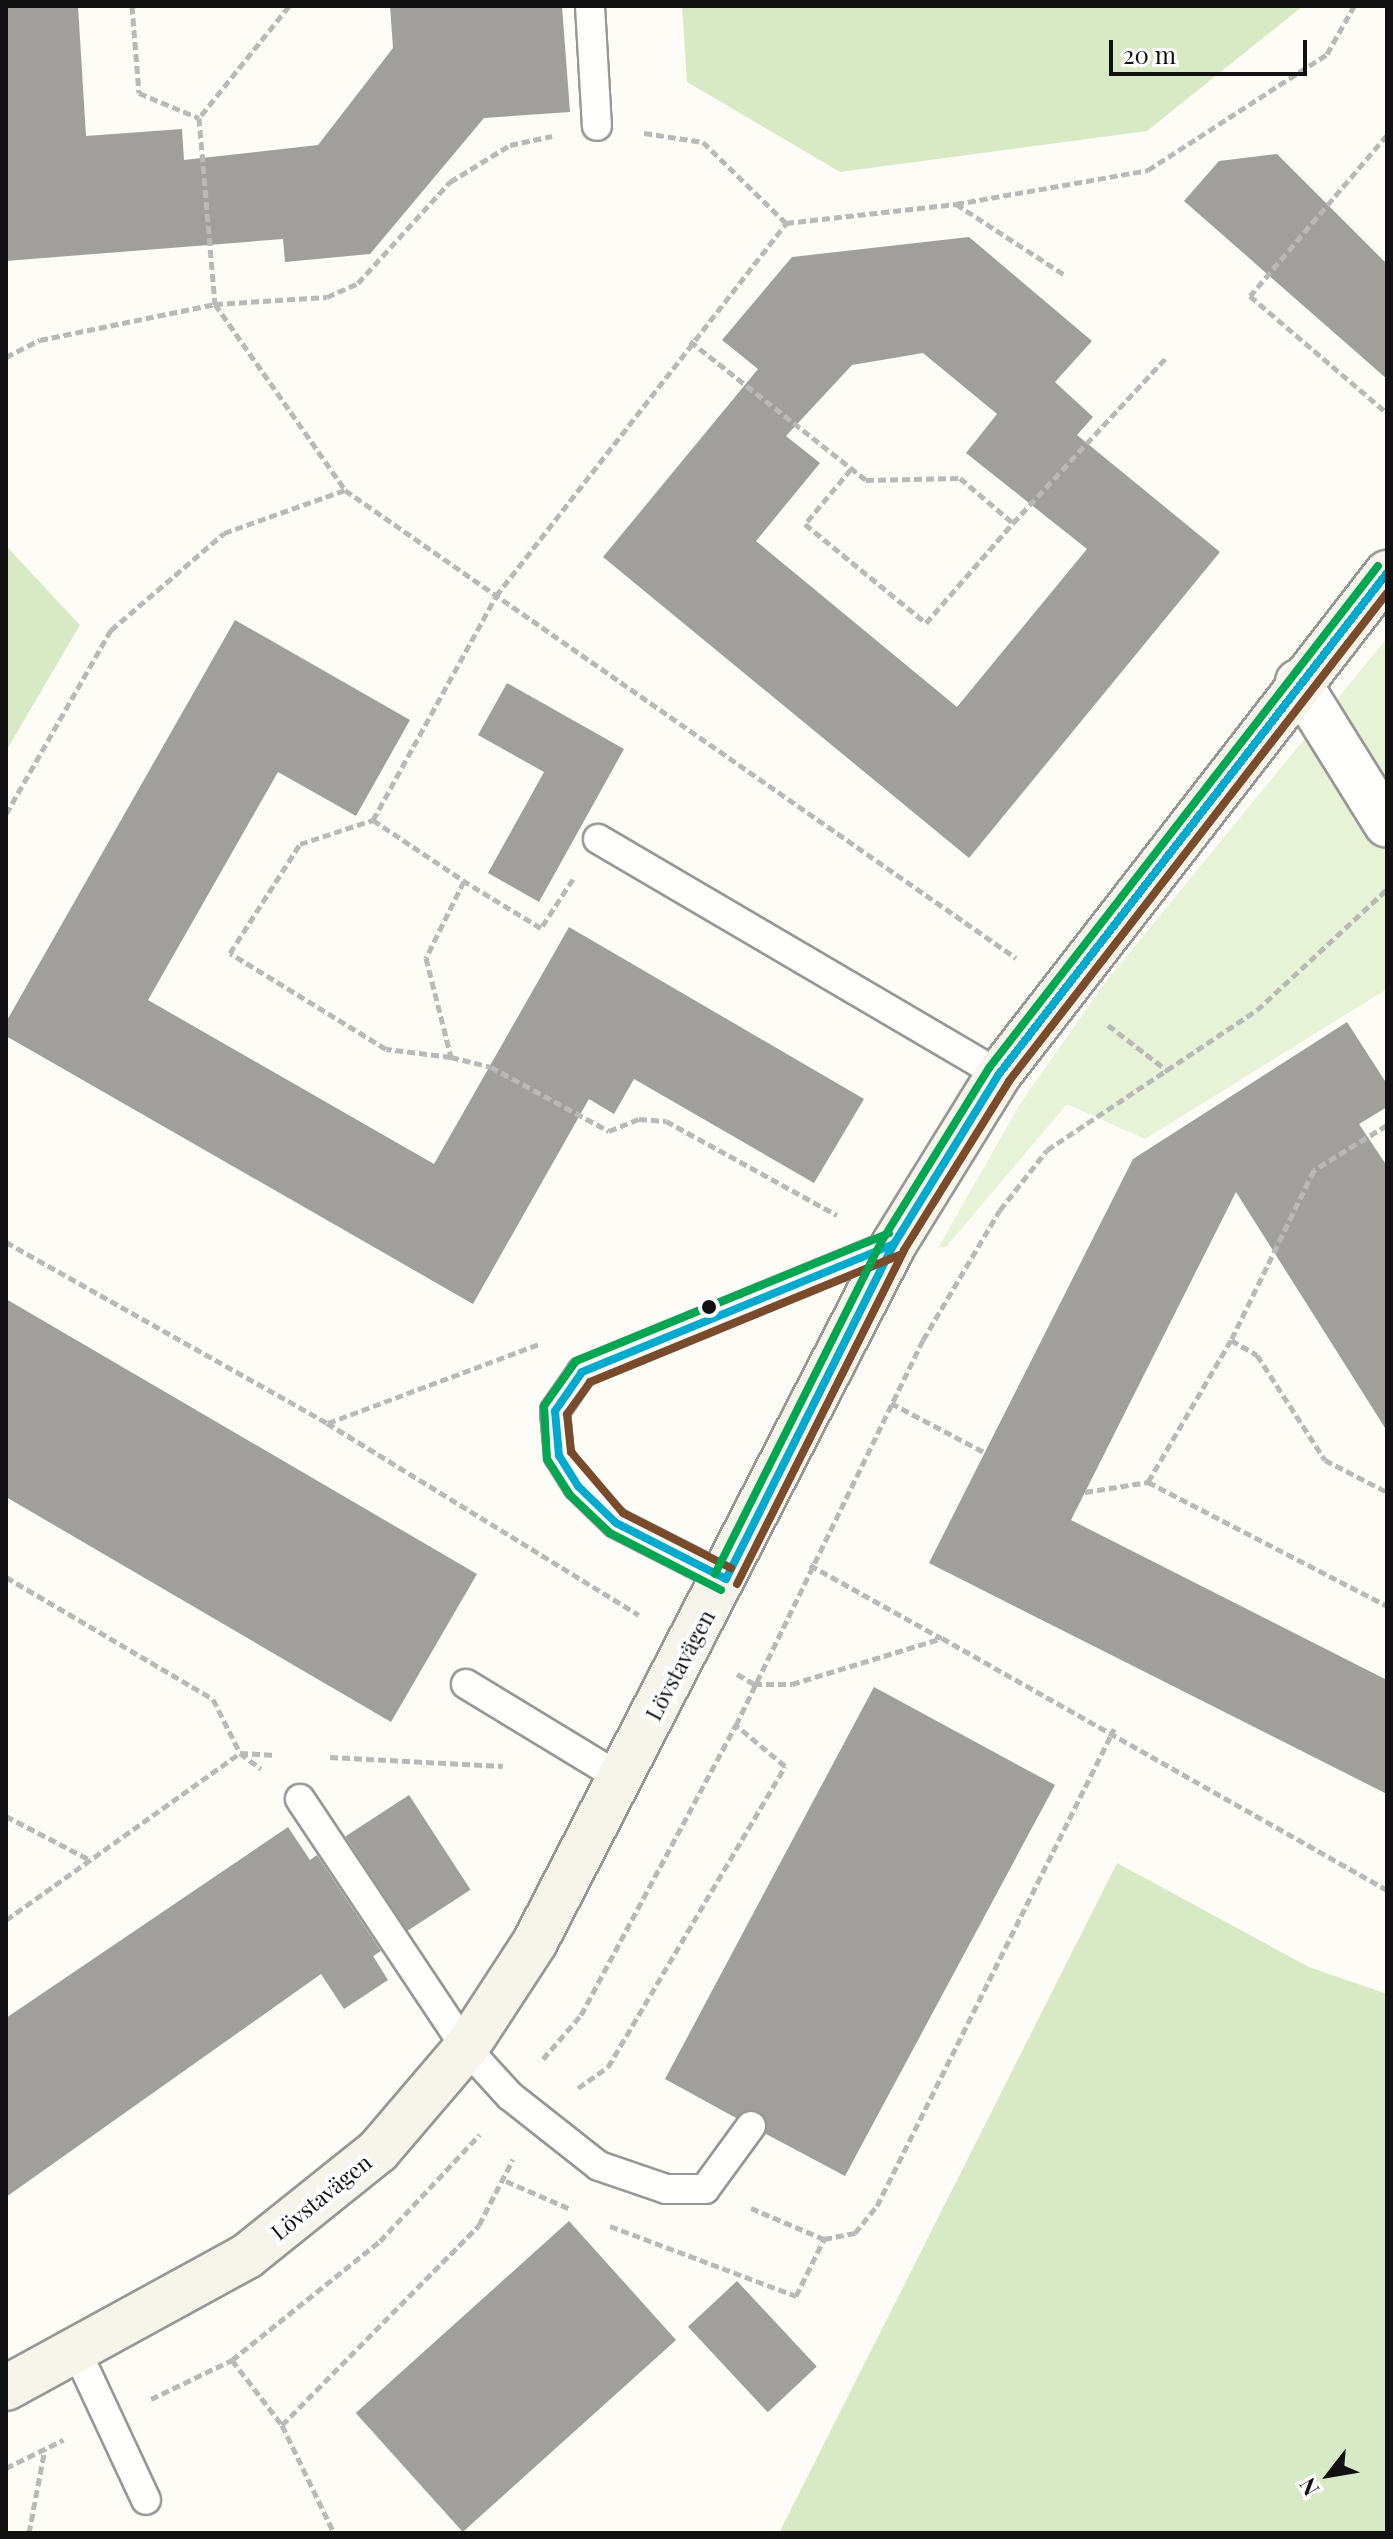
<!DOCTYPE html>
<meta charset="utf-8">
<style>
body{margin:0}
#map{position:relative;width:1393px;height:2539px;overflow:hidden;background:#fdfcf7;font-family:"Playfair Display",serif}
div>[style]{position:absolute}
.green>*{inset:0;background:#e7f3d7}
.forest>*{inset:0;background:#d8eac5}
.building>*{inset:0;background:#a19f9c;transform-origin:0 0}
.path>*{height:5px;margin-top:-2.5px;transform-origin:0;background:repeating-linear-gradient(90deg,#b9b9b8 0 8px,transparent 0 12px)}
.roads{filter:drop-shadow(2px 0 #979795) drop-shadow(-2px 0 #979795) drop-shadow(0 2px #979795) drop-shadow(0 -2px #979795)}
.lane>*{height:28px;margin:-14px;padding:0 14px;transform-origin:14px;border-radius:14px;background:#fffffe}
.street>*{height:44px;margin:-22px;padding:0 22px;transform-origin:22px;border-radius:22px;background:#fffffe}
.secondary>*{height:44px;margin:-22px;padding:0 22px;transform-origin:22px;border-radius:22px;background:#f6f4eb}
.bus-1>*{height:8px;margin:-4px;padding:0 4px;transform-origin:4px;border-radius:4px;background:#00a9ce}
.bus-2>*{height:8px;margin:-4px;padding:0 4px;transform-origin:4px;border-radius:4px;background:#7a4b2a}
.bus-3>*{height:8px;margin:-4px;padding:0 4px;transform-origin:4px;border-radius:4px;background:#00a651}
.dots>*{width:22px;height:22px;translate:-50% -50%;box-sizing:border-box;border:4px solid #fff;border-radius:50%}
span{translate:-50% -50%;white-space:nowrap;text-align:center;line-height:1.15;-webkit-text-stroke:8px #fff;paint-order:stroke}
.street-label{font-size:22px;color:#111}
.frame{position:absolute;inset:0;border:8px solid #111;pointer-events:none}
.north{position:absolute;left:1289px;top:2435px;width:80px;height:80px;-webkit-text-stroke:6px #fff;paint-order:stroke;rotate:239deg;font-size:22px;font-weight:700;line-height:32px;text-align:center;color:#111}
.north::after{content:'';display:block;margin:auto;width:28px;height:36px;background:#111;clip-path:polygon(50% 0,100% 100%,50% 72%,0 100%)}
.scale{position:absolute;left:1109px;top:40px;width:198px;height:36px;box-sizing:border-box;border:4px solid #111;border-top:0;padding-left:10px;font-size:24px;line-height:28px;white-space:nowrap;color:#111;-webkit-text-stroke:6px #fff;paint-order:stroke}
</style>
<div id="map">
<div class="green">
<div style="clip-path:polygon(1387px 638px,1387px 989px,1145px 1139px,1067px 1104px,946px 1247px,938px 1248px,1020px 1104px,1104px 984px)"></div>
</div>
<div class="forest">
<div style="clip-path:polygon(682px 6px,1303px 6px,1147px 131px,840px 172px,687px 82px)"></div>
<div style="clip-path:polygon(6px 546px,80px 625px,6px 751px)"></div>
<div style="clip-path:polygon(1117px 1863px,1309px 1967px,1387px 1994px,1387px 2533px,779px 2533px)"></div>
</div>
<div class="building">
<div style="clip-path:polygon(6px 6px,78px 6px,86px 136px,182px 129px,184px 160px,318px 145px,393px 48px,390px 6px,562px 6px,570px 112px,484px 118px,370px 254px,285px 262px,283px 239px,6px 261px)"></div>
<div style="clip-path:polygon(1277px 154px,1387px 264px,1387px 379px,1184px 201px,1219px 161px)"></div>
<div style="clip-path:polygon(evenodd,969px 237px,1092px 341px,1055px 382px,1093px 417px,1077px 435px,1220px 552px,969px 858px,603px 557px,758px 369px,722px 340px,792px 257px,969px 237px,923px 353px,997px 414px,966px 453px,1087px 549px,957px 707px,756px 541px,820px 463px,786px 436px,852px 365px,923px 353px)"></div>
<div style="clip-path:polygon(235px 620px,410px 720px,356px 816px,278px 772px,148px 1000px,434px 1164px,569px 927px,864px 1099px,814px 1183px,634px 1079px,614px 1114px,589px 1099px,473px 1304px,6px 1036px,6px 1022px)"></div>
<div style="clip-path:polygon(507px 683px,624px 749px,539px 902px,488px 873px,544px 772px,478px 735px)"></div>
<div style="clip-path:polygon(1347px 1022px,1387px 1084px,1387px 1107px,1359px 1124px,1387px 1166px,1387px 1431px,1236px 1192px,1071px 1520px,1387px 1680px,1387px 1794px,929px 1563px,1133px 1159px)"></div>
<div style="clip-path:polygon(6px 1299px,477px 1574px,391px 1722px,6px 1497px)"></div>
<div style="clip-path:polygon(874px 1687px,1055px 1785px,845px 2176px,766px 2134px,760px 2112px,736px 2118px,665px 2079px)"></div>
<div style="left:409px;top:1795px;width:113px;height:76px;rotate:57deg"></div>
<div style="clip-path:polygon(288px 1827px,310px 1860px,317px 1855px,381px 1951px,373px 1956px,388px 1980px,344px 2009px,321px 1974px,6px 2197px,6px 2018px)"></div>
<div style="left:569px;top:2221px;width:160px;height:287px;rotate:48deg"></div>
<div style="left:737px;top:2281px;width:117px;height:67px;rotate:47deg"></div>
</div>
<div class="path">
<div style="left:132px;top:6px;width:87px;rotate:85.4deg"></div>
<div style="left:139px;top:93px;width:65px;rotate:22.6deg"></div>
<div style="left:289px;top:6px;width:144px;rotate:128.8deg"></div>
<div style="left:199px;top:118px;width:187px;rotate:85.1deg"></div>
<div style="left:215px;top:304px;width:227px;rotate:55deg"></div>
<div style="left:345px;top:490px;width:818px;rotate:34.89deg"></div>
<div style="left:644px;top:133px;width:60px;rotate:8.7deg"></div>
<div style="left:703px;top:142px;width:116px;rotate:44.3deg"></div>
<div style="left:1387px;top:135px;width:211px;rotate:130.4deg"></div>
<div style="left:1250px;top:296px;width:180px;rotate:40.5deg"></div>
<div style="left:956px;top:204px;width:195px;rotate:-10deg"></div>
<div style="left:1148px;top:170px;width:213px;rotate:-32.9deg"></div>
<div style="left:1327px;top:54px;width:55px;rotate:-60.6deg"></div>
<div style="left:690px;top:341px;width:224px;rotate:38.3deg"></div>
<div style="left:866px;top:480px;width:94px;rotate:-1.2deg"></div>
<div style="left:960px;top:478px;width:70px;rotate:40.3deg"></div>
<div style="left:1013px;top:523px;width:224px;rotate:-47.2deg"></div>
<div style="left:6px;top:357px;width:38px;rotate:-27deg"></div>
<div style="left:40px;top:340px;width:179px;rotate:-11.6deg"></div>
<div style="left:215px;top:304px;width:112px;rotate:-3.6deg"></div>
<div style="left:327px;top:297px;width:34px;rotate:-24deg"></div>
<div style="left:358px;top:283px;width:137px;rotate:-47.7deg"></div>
<div style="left:450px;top:182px;width:70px;rotate:-31.7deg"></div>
<div style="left:510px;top:145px;width:43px;rotate:-12.1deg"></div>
<div style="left:851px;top:469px;width:72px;rotate:129.9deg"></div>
<div style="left:805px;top:524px;width:156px;rotate:39.3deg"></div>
<div style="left:926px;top:623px;width:133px;rotate:-49deg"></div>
<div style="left:6px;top:814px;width:212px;rotate:-60.3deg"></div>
<div style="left:111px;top:630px;width:149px;rotate:-40.6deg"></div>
<div style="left:224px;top:533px;width:128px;rotate:-19.6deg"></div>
<div style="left:373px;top:820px;width:110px;rotate:33.8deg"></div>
<div style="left:573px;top:879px;width:59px;rotate:123.1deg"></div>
<div style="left:541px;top:928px;width:90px;rotate:-148.6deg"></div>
<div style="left:464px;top:881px;width:86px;rotate:116.3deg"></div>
<div style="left:426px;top:958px;width:102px;rotate:75.8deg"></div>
<div style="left:451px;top:1057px;width:65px;rotate:-173deg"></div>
<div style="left:386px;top:1049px;width:183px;rotate:-148.4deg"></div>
<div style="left:230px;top:953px;width:130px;rotate:-57.3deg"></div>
<div style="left:300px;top:844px;width:77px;rotate:-18.2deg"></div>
<div style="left:373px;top:820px;width:256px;rotate:-61.2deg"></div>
<div style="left:496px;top:596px;width:472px;rotate:-52.1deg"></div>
<div style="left:786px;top:223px;width:171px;rotate:-6.4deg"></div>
<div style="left:956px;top:204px;width:130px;rotate:33.1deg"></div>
<div style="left:1108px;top:1025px;width:76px;rotate:37.5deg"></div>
<div style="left:451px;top:1057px;width:41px;rotate:14deg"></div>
<div style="left:491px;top:1067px;width:134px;rotate:28.5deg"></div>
<div style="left:609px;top:1131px;width:32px;rotate:-22deg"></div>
<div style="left:639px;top:1119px;width:27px;rotate:4deg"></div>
<div style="left:666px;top:1121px;width:195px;rotate:28.8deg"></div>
<div style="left:1387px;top:1125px;width:86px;rotate:148.3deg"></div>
<div style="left:1314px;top:1170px;width:189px;rotate:116deg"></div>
<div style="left:1231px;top:1340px;width:164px;rotate:120.3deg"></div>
<div style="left:1148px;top:1482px;width:269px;rotate:27.4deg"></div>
<div style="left:6px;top:1242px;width:369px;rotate:29.4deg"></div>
<div style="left:327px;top:1423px;width:366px;rotate:31.6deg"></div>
<div style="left:1231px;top:1340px;width:30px;rotate:30deg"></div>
<div style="left:1257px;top:1355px;width:125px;rotate:57.1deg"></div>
<div style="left:1325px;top:1460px;width:70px;rotate:27.3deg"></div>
<div style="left:891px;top:1403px;width:105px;rotate:27.8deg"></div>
<div style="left:328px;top:1423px;width:225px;rotate:-20.5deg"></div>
<div style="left:1085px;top:1492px;width:64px;rotate:-9deg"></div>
<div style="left:810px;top:1565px;width:150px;rotate:29.1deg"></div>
<div style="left:6px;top:1577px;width:240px;rotate:30.5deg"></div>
<div style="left:213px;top:1699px;width:60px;rotate:63.4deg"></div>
<div style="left:240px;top:1753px;width:26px;rotate:37deg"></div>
<div style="left:737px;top:1674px;width:20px;rotate:30deg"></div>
<div style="left:754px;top:1684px;width:38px"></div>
<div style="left:792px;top:1684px;width:157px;rotate:-17deg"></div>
<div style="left:942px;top:1638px;width:511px;rotate:29.52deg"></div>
<div style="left:330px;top:1757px;width:173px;rotate:3deg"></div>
<div style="left:6px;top:1816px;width:95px;rotate:27.6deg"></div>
<div style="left:6px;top:1920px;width:287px;rotate:-35.5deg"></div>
<div style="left:240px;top:1753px;width:36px;rotate:3deg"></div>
<div style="left:543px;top:2059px;width:58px;rotate:-49.2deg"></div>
<div style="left:581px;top:2015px;width:329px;rotate:-61.9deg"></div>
<div style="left:736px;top:1725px;width:428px;rotate:-64.1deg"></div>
<div style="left:923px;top:1340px;width:151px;rotate:-59.4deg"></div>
<div style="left:1000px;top:1210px;width:76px;rotate:-51.9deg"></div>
<div style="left:1047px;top:1150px;width:252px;rotate:-33.7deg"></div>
<div style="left:1257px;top:1010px;width:178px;rotate:-42.9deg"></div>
<div style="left:578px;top:2088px;width:37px;rotate:-35deg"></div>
<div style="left:608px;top:2067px;width:349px;rotate:-59.5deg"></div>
<div style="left:785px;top:1766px;width:64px;rotate:-140.1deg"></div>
<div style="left:506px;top:2181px;width:68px;rotate:23.5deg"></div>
<div style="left:751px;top:2208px;width:79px;rotate:23deg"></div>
<div style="left:610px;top:2226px;width:199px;rotate:20.6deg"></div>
<div style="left:796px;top:2296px;width:64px;rotate:-63.8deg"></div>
<div style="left:824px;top:2239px;width:32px;rotate:-11deg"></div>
<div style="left:855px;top:2233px;width:35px;rotate:-51deg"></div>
<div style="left:877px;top:2206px;width:533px;rotate:-63.58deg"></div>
<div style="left:232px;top:2360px;width:82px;rotate:52.4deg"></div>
<div style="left:282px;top:2425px;width:120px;rotate:64.3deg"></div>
<div style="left:151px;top:2399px;width:90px;rotate:-25.7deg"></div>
<div style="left:232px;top:2360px;width:190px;rotate:-38.8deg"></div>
<div style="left:380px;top:2241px;width:146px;rotate:-46.9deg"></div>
<div style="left:282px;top:2425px;width:281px;rotate:-45.4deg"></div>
<div style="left:479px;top:2225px;width:74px;rotate:-62.7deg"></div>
<div style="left:6px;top:2468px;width:64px;rotate:-26.2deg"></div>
<div style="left:29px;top:2533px;width:86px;rotate:-79.3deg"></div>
</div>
<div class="roads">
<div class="lane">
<div style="left:590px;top:6px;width:120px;rotate:86.7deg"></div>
<div style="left:598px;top:839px;width:465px;rotate:30.4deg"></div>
<div style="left:726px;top:1579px;width:123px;rotate:-153deg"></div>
<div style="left:616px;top:1523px;width:53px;rotate:-135.8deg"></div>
<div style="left:578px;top:1486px;width:36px;rotate:-122deg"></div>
<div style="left:559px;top:1456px;width:45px;rotate:-95.1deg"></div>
<div style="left:555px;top:1411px;width:47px;rotate:-55.3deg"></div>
<div style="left:582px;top:1372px;width:337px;rotate:-22.3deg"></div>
<div style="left:466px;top:1684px;width:179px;rotate:31.3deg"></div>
<div style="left:300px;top:1799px;width:299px;rotate:56.3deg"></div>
<div style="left:466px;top:2048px;width:65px;rotate:47.5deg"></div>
<div style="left:510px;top:2096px;width:113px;rotate:38.2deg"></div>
<div style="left:599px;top:2166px;width:71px;rotate:18.9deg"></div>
<div style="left:666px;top:2189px;width:39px"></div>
<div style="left:705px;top:2189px;width:78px;rotate:-53.9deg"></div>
<div style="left:77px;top:2352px;width:163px;rotate:65deg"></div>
</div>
<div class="street">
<div style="left:1298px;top:682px;width:168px;rotate:58.1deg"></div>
</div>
<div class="secondary">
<div style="left:6px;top:2388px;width:275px;rotate:-28.7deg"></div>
<div style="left:247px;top:2256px;width:168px;rotate:-38.7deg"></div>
<div style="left:378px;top:2151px;width:135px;rotate:-49.5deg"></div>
<div style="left:466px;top:2048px;width:126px;rotate:-56.9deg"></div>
<div style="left:535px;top:1942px;width:785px;rotate:-62.78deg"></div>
<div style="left:894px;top:1244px;width:200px;rotate:-58.3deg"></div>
<div style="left:999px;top:1074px;width:634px;rotate:-52.24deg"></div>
</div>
</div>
<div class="bus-1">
<div style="left:726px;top:1579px;width:375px;rotate:-63.4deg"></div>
<div style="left:894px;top:1244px;width:200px;rotate:-58.3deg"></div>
<div style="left:999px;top:1074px;width:634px;rotate:-52.24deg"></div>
<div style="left:726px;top:1579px;width:123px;rotate:-153deg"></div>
<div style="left:616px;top:1523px;width:53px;rotate:-135.8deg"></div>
<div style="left:578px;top:1486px;width:36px;rotate:-122deg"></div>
<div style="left:559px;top:1456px;width:45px;rotate:-95.1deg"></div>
<div style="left:555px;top:1411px;width:47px;rotate:-55.3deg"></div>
<div style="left:582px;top:1372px;width:337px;rotate:-22.3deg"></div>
</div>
<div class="bus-2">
<div style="left:731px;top:1568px;width:121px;rotate:-153deg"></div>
<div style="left:623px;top:1513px;width:80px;rotate:-130.4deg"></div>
<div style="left:571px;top:1452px;width:38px;rotate:-96deg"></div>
<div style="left:567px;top:1414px;width:39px;rotate:-54deg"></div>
<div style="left:590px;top:1382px;width:334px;rotate:-22.3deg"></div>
<div style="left:737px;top:1584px;width:373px;rotate:-63.4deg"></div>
<div style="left:904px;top:1250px;width:199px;rotate:-58.1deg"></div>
<div style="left:1009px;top:1081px;width:617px;rotate:-52.24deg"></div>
</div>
<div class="bus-3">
<div style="left:715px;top:1574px;width:375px;rotate:-63.4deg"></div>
<div style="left:883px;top:1239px;width:201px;rotate:-58.2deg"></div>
<div style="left:989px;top:1068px;width:635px;rotate:-52.23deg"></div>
<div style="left:721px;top:1590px;width:125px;rotate:-152.8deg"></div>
<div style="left:610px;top:1533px;width:55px;rotate:-136.5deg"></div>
<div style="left:570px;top:1495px;width:43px;rotate:-122.6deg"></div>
<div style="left:547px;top:1459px;width:53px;rotate:-93.2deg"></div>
<div style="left:544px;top:1406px;width:55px;rotate:-54.6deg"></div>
<div style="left:576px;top:1361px;width:338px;rotate:-22.2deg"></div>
</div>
<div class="dots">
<div style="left:709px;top:1307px;background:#111"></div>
</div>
<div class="street-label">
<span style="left:680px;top:1665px;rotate:-62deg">Lövstavägen</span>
<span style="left:321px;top:2197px;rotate:-39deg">Lövstavägen</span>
</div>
<div class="frame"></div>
<div class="north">N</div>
<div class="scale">20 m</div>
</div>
